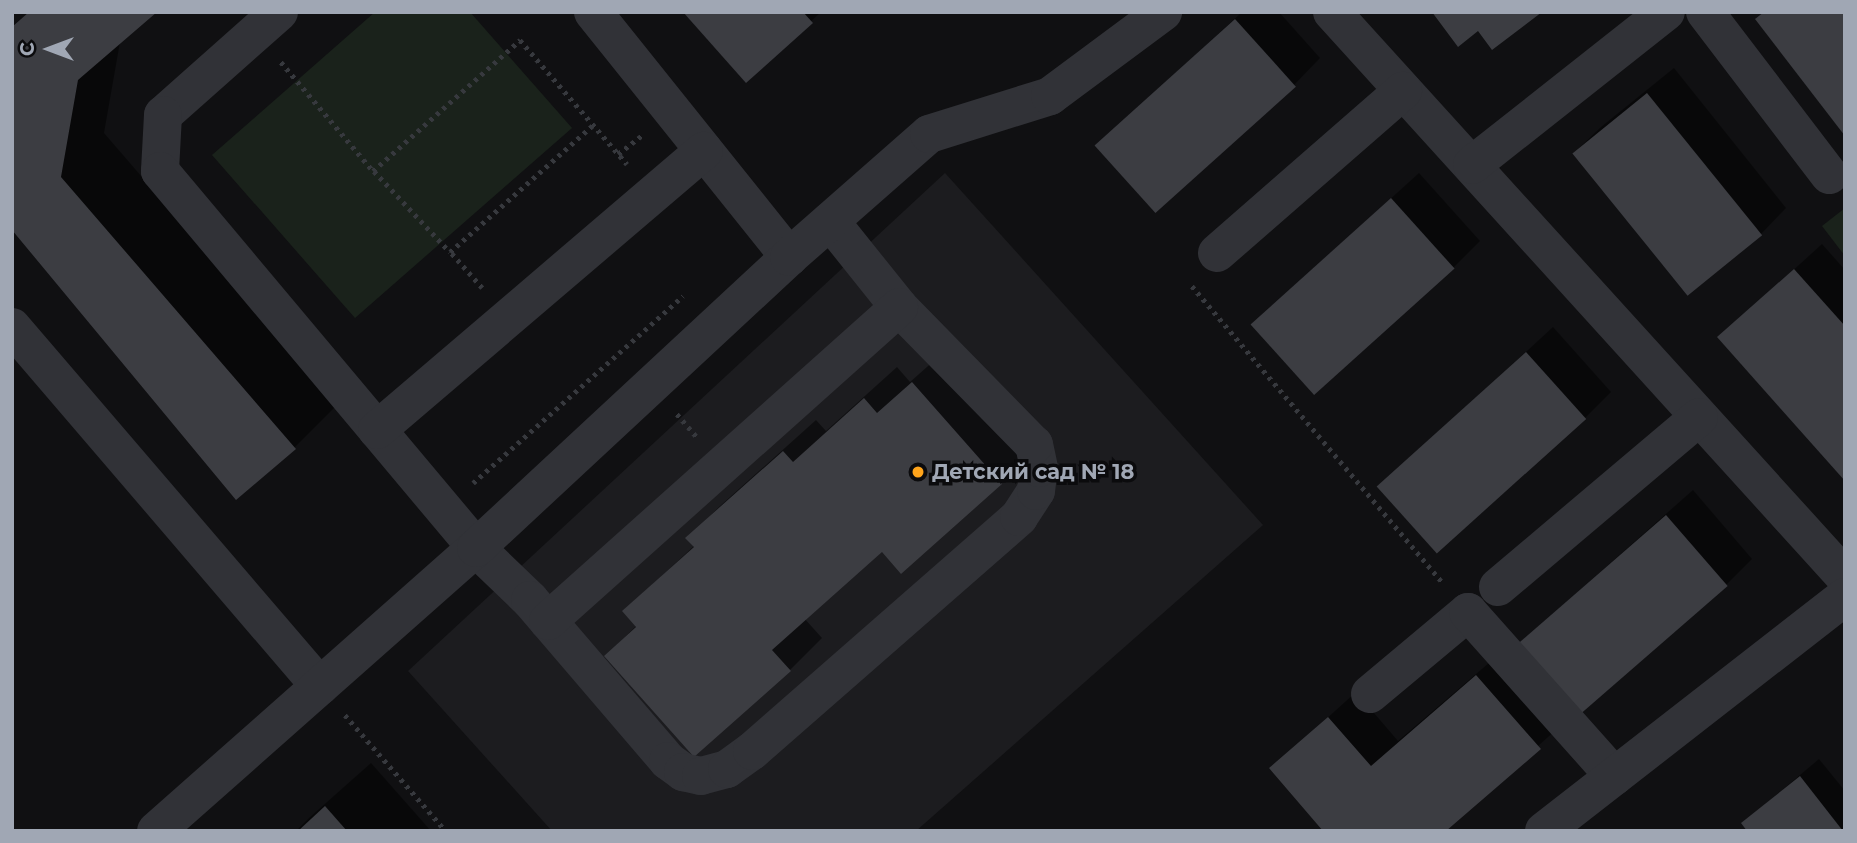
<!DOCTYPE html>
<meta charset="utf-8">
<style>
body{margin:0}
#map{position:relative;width:1857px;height:843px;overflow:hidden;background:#101012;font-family:Montserrat,sans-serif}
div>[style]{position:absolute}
.built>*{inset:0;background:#1c1c1f}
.green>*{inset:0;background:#1a221b}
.shadow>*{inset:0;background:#0007}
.building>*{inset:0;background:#3c3d42;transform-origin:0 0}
.path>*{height:4.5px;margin-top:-2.25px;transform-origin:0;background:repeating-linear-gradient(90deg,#37393e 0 3.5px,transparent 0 8.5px)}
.minor>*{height:38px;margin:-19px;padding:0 19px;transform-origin:19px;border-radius:19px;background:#313237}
.dots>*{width:19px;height:19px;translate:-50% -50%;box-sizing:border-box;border:4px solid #0b0b0d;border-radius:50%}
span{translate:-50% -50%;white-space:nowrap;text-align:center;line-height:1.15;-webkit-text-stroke:7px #0b0b0d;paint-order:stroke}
.poi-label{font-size:21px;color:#a0a7b4;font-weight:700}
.left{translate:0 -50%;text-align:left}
.frame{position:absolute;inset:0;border:14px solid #a0a7b4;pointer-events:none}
.north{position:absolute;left:14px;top:14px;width:70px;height:70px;-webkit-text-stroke:5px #0b0b0d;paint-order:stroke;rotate:270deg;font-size:19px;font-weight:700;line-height:28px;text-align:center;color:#a0a7b4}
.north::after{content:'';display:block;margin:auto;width:24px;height:32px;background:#a0a7b4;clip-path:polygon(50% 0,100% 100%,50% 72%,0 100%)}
</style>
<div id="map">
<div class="built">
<div style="clip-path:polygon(945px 173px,1263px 525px,916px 831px,552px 831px,408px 671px)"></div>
</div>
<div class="green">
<div style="clip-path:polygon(375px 12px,470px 12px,572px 128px,355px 318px,212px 155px)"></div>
<div style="clip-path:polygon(1845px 208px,1845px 256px,1822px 226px)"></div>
</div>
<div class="shadow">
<div style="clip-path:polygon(685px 12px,821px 12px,747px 80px)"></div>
<div style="clip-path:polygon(1242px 12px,1279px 12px,1320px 58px,1294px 85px,1097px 146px)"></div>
<div style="clip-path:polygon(12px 29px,120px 42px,104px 133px,338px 404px,295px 447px,236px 497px,12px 228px)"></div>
<div style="clip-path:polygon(1674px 68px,1786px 208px,1760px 235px,1574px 153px,1601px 127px)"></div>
<div style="clip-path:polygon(1419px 173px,1480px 241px,1454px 267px,1280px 299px)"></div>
<div style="clip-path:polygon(1822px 244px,1845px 270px,1845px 478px,1720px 337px)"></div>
<div style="clip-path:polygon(1553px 327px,1611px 392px,1585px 418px,1379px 487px)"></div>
<div style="clip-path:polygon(945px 351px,1033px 451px,1001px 483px,882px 550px,804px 618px,822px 638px,790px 670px,606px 656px,637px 625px,624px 611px,695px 545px,688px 538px,720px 506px,816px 420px,826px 431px,897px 367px,910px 382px)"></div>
<div style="clip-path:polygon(1693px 490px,1752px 559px,1726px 585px,1519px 644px)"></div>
<div style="clip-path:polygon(1504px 650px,1566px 721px,1443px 831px,1272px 768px,1356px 692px,1398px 741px)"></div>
<div style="clip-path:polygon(1819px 759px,1845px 791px,1845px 831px,1749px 831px,1743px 823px)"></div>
<div style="clip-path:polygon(371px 763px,431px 831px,296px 831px,309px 818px)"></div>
</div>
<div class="building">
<div style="clip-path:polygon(29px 12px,157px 12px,78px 80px,61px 177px,296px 449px,236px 500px,12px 230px,12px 27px)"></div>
<div style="clip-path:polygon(683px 12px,803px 12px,813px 23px,746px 83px)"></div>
<div style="clip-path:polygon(1432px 12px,1542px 12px,1492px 50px,1478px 31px,1458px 47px)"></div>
<div style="clip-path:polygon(1764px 12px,1845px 12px,1845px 136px,1755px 19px)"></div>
<div style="left:1235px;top:19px;width:91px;height:189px;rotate:48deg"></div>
<div style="left:1647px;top:93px;width:183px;height:96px;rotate:51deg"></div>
<div style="left:1391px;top:198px;width:95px;height:189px;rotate:48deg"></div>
<div style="clip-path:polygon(1794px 269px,1845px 326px,1845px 481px,1717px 337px)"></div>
<div style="left:1526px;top:352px;width:90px;height:201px;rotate:48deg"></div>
<div style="clip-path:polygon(912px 382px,1002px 484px,901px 574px,882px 552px,772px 650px,791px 671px,694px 757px,604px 656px,636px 627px,622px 611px,694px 547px,685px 538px,783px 451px,793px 462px,864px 398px,877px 413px)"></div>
<div style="left:1666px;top:515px;width:94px;height:197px;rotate:49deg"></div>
<div style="clip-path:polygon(1476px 675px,1541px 749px,1446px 831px,1323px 831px,1269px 768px,1328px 717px,1371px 766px)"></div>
<div style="clip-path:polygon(1800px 776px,1843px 831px,1747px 831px,1741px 823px)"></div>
<div style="clip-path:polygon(325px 806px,347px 831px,298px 831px)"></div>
</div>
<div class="path">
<div style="left:281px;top:62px;width:143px;rotate:49.8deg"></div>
<div style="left:373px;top:171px;width:197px;rotate:-41.7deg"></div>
<div style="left:520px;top:40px;width:164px;rotate:49.2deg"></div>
<div style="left:618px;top:154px;width:31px;rotate:-38deg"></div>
<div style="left:374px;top:171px;width:111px;rotate:46.8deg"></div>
<div style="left:1192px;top:286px;width:387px;rotate:49.8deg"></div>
<div style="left:482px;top:288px;width:48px;rotate:-131.6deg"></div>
<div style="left:450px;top:252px;width:191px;rotate:-41.6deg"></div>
<div style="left:677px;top:414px;width:30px;rotate:49deg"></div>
<div style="left:473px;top:483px;width:281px;rotate:-41.7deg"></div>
<div style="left:345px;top:715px;width:154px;rotate:49deg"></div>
</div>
<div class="minor">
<div style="left:279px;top:12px;width:155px;rotate:138.4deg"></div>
<div style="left:163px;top:115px;width:56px;rotate:93.1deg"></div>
<div style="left:160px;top:171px;width:492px;rotate:50deg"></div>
<div style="left:476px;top:548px;width:75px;rotate:43.9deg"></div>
<div style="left:530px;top:600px;width:212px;rotate:49.4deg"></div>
<div style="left:668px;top:761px;width:19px;rotate:36deg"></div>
<div style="left:683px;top:772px;width:18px;rotate:13deg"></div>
<div style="left:701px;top:776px;width:27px;rotate:-15deg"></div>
<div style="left:727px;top:769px;width:31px;rotate:-36deg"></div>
<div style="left:752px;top:751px;width:355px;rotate:-41.2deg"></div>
<div style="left:1019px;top:517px;width:31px;rotate:-57deg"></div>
<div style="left:1036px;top:491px;width:23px;rotate:-83deg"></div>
<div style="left:1039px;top:468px;width:24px;rotate:-102deg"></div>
<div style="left:1034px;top:445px;width:193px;rotate:-134.4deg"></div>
<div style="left:899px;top:307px;width:110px;rotate:-128.7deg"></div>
<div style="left:593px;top:12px;width:314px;rotate:51.3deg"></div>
<div style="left:1332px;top:12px;width:763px;rotate:47.76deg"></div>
<div style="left:1705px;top:12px;width:205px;rotate:52.7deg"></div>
<div style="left:1472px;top:165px;width:247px;rotate:-38.3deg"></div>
<div style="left:1217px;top:253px;width:247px;rotate:-41.1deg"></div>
<div style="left:12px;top:327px;width:473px;rotate:49.4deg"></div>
<div style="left:377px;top:430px;width:430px;rotate:-40.5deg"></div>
<div style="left:1498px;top:587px;width:263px;rotate:-40.2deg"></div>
<div style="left:548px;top:621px;width:471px;rotate:-41.8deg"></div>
<div style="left:1370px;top:694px;width:128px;rotate:-39.9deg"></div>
<div style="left:1468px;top:612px;width:220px;rotate:48.3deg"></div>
<div style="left:156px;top:831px;width:427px;rotate:-41.5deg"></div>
<div style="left:476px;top:548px;width:427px;rotate:-42.9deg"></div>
<div style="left:789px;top:257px;width:186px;rotate:-41.3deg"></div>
<div style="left:929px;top:134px;width:127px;rotate:-17.4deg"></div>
<div style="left:1050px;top:96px;width:141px;rotate:-36.6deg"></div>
<div style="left:1544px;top:831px;width:381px;rotate:-37.9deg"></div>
</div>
<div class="dots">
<div style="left:918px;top:472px;background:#ffa41b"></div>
</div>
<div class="poi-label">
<span class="left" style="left:932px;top:472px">Детский сад № 18</span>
</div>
<div class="frame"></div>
<div class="north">С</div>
</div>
